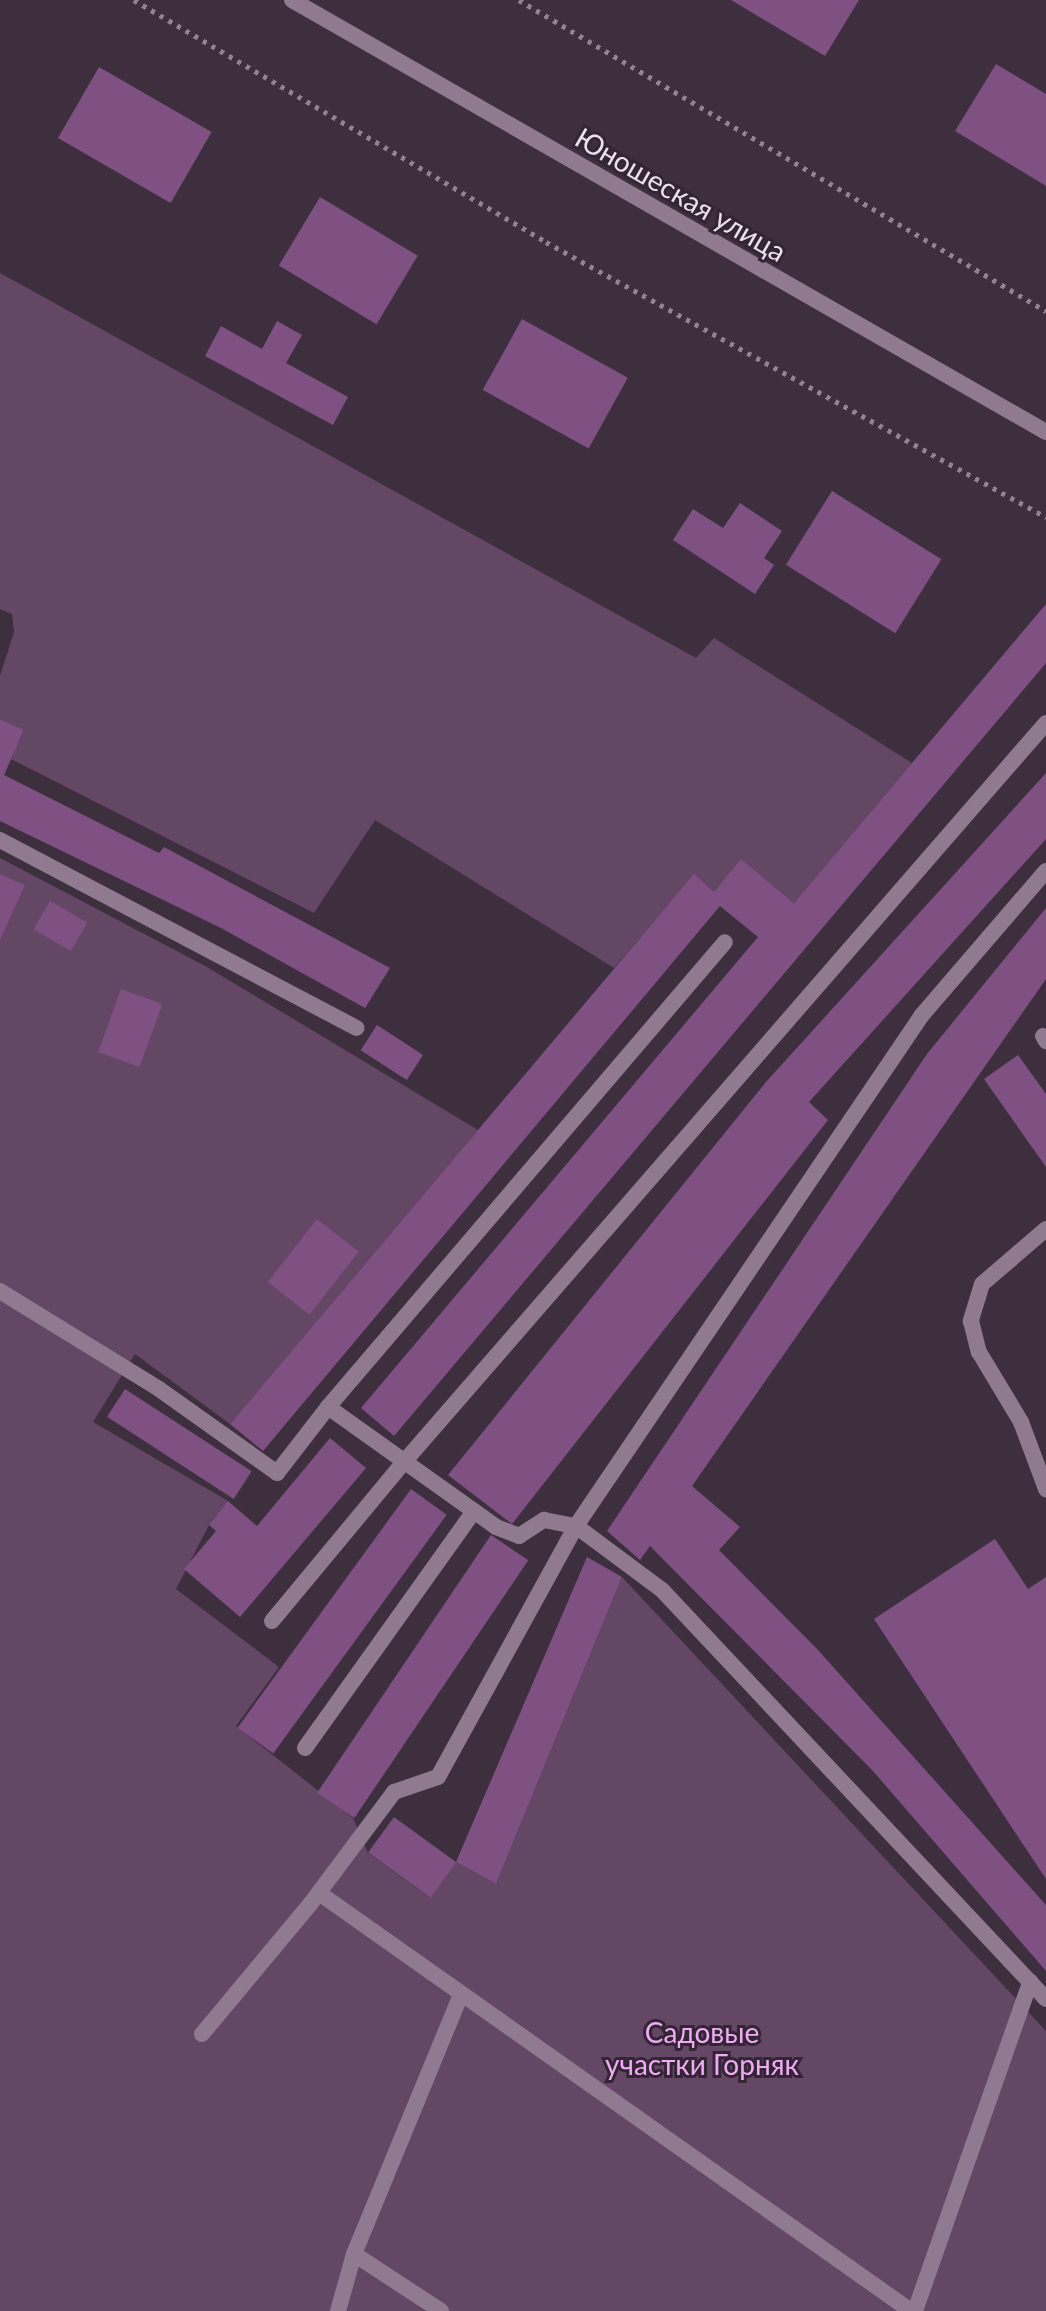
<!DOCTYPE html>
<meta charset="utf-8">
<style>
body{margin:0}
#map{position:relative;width:1046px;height:2311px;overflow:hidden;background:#3e2f3f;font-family:Lato,sans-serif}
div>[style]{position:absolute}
.green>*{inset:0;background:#634765}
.building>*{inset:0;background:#7e5182;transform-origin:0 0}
.path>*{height:5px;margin-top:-2.5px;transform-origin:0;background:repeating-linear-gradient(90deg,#908491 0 4px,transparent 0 10px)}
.service>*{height:16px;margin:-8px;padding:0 8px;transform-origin:8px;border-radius:8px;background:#8f7a90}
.minor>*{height:16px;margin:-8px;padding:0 8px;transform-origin:8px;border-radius:8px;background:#8f7a90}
span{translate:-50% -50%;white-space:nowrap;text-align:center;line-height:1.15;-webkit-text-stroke:6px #332534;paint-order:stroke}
.street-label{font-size:28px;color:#ebe1ec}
.park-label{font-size:28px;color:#efacf4}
</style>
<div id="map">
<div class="green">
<div style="clip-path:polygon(0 273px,696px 658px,714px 638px,912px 763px,794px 903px,742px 860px,714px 892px,694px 875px,614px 968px,375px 820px,314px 913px,11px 759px,24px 730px,0 719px,0 676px,14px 632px,12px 614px,0 609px)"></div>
<div style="clip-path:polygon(0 858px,207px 967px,478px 1130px,230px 1424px,135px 1354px,93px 1422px,228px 1501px,209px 1525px,176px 1589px,279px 1667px,236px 1726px,353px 1818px,368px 1853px,429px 1897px,456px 1862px,496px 1884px,622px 1577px,1046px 2031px,1046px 2311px,0 2311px)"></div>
</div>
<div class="building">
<div style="clip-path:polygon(731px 0,859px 0,825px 56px)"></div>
<div style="clip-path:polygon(996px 64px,1046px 94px,1046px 186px,955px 131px)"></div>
<div style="left:99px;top:67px;width:130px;height:82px;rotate:30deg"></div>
<div style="left:320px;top:197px;width:114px;height:80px;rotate:31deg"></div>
<div style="left:522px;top:319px;width:121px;height:81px;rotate:29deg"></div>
<div style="clip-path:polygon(277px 321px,302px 335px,286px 363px,348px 397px,333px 425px,205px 356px,221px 326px,262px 349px)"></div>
<div style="left:832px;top:491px;width:129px;height:87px;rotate:32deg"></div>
<div style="clip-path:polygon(740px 503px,782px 531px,764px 558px,774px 565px,755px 594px,673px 540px,693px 509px,723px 528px)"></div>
<div style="clip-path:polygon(1046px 604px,1046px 663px,394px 1436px,361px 1408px,758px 937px,720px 906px,263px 1451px,230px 1424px,694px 874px,714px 892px,741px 859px,794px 903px)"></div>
<div style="clip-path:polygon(0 719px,24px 730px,4px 775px,159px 853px,164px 847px,390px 968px,365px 1008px,221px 928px,0 821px)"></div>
<div style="clip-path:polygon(1046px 773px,1046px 839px,809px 1102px,828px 1120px,512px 1524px,448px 1475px,766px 1082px)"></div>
<div style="clip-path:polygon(0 874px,25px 885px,0 940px)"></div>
<div style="left:50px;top:901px;width:43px;height:33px;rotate:30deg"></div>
<div style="clip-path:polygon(1046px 908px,1046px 979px,692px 1486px,740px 1527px,719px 1550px,818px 1650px,1046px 1905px,1046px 1971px,873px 1771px,650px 1546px,640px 1560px,607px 1531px,927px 1054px)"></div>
<div style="left:121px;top:989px;width:44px;height:67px;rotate:20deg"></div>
<div style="left:377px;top:1025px;width:55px;height:30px;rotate:33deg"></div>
<div style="clip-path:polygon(1018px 1055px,1046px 1094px,1046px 1167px,984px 1079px)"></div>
<div style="left:317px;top:1219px;width:53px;height:80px;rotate:38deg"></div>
<div style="left:125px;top:1389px;width:151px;height:33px;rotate:33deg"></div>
<div style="clip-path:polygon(330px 1438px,366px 1468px,240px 1617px,184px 1569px,216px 1531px,209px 1525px,228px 1501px,257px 1526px)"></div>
<div style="left:411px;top:1489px;width:44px;height:295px;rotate:36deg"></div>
<div style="left:491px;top:1535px;width:45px;height:311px;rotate:34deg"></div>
<div style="clip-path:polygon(995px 1539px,1028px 1589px,1046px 1577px,1046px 1879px,874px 1619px)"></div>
<div style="clip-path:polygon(587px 1557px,622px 1577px,496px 1884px,456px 1862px)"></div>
<div style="left:394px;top:1817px;width:77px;height:44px;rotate:36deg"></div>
</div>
<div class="path">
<div style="left:134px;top:0;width:478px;rotate:30.4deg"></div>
<div style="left:546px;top:242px;width:571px;rotate:28.81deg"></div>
<div style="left:519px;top:0;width:612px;rotate:30.55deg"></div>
</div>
<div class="service">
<div style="left:0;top:840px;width:403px;rotate:27.8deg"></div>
<div style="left:1043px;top:1036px;width:6px;rotate:59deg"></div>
<div style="left:1046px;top:1229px;width:84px;rotate:139.3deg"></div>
<div style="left:982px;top:1284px;width:39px;rotate:107deg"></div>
<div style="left:971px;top:1321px;width:32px;rotate:76deg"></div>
<div style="left:979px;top:1352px;width:82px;rotate:59deg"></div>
<div style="left:1021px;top:1422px;width:72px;rotate:69.5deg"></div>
<div style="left:0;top:1291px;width:187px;rotate:31.6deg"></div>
<div style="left:159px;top:1389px;width:145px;rotate:35.4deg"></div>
<div style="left:277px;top:1473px;width:83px;rotate:-52.3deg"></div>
<div style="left:328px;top:1407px;width:206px;rotate:35.5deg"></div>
<div style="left:496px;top:1527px;width:25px;rotate:21deg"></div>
<div style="left:519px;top:1536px;width:30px;rotate:-33deg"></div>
<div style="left:544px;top:1520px;width:33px;rotate:11deg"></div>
<div style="left:576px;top:1526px;width:107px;rotate:36.7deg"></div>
<div style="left:662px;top:1590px;width:561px;rotate:46.81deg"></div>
<div style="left:328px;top:1407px;width:611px;rotate:-49.51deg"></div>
<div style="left:272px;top:1621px;width:207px;rotate:-50.3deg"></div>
<div style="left:404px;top:1462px;width:979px;rotate:-49.02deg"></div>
<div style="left:305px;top:1748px;width:291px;rotate:-54.5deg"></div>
<div style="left:319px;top:1893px;width:725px;rotate:35.23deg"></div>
<div style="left:202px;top:2034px;width:170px;rotate:-50.2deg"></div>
<div style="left:311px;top:1903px;width:139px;rotate:-53.2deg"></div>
<div style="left:394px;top:1792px;width:46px;rotate:-18.8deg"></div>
<div style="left:438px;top:1777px;width:286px;rotate:-61.2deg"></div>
<div style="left:576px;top:1526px;width:617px;rotate:-55.9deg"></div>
<div style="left:922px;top:1015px;width:190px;rotate:-49.3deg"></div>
<div style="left:338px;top:2311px;width:59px;rotate:-74.3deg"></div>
<div style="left:441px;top:2311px;width:104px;rotate:-146.8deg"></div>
<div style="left:354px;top:2254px;width:281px;rotate:-67.6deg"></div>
<div style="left:915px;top:2311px;width:349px;rotate:-70.7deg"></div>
</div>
<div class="minor">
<div style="left:292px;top:0;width:869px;rotate:29.81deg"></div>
</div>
<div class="street-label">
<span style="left:681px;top:194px;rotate:30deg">Юношеская улица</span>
</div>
<div class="park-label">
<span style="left:702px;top:2048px">Садовые<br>участки Горняк</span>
</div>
</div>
